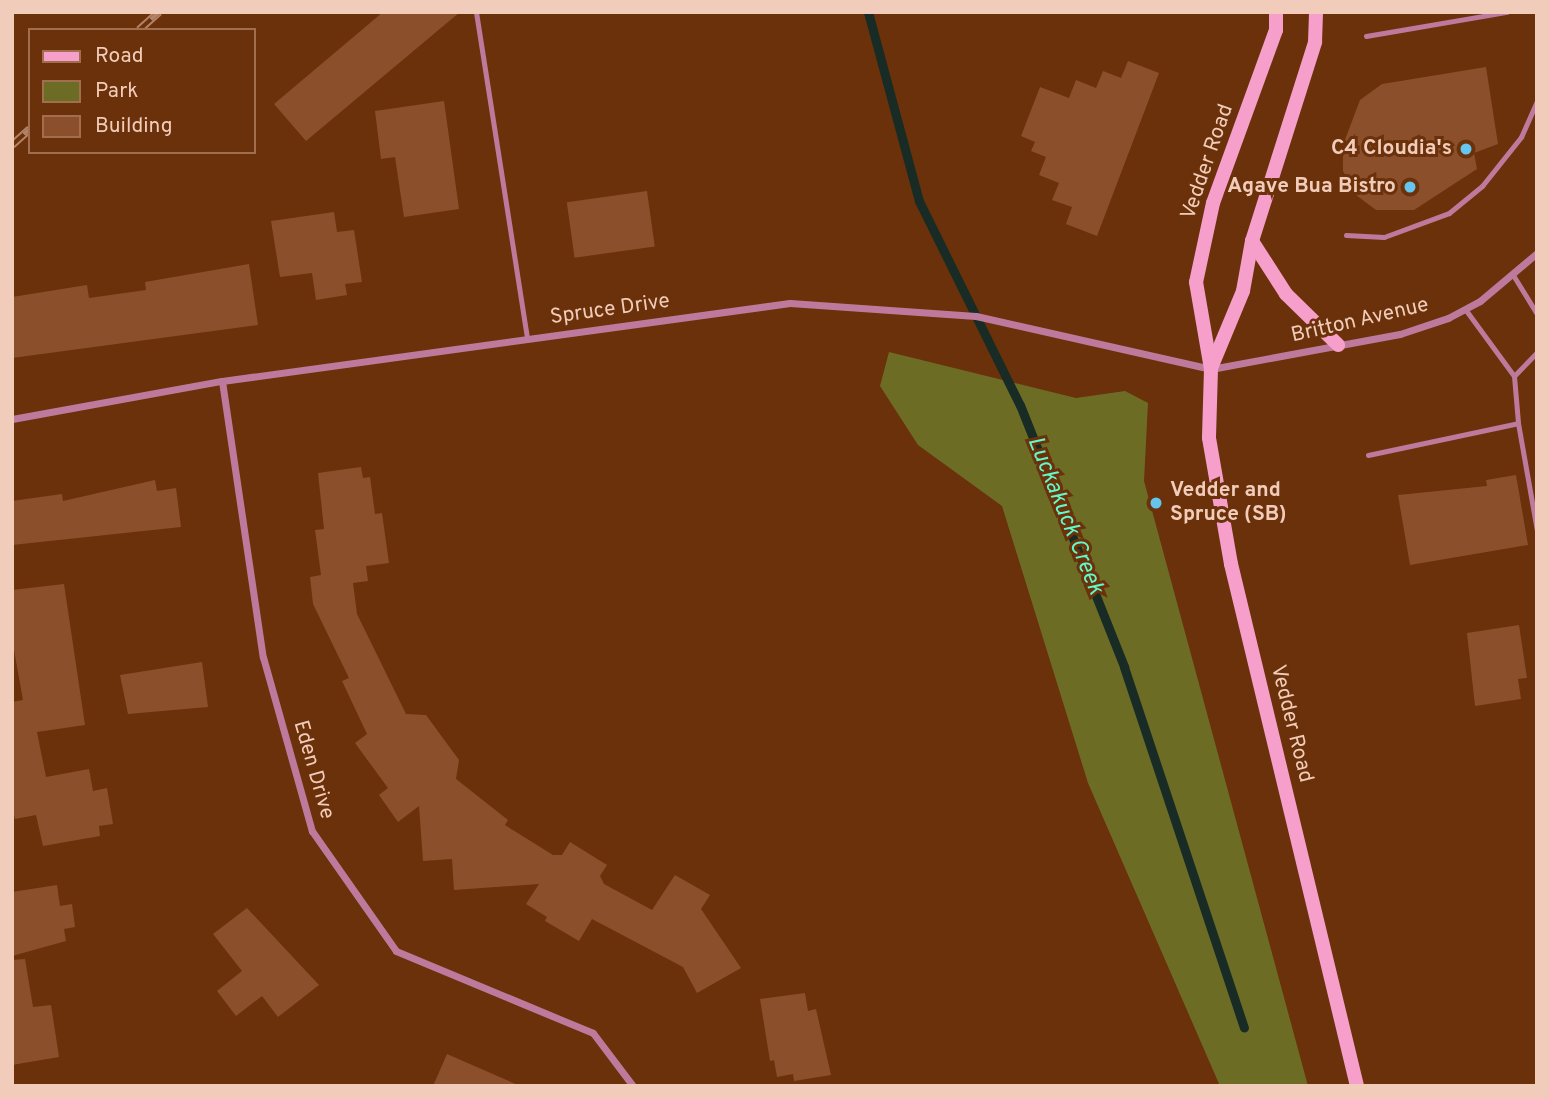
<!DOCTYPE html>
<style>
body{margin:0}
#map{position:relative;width:1549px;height:1098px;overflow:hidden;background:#6b310a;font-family:Overpass,sans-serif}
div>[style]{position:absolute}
.green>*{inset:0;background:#6d6c25}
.stream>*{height:9px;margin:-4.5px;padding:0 4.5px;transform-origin:4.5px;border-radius:4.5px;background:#182c25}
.building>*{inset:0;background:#8c4f2c;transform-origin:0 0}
.lane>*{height:5px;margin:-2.5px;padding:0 2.5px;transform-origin:2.5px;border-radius:2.5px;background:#be7a9c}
.street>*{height:7px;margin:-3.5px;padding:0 3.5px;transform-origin:3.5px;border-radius:3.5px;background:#be7a9c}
.secondary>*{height:14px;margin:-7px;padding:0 7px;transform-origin:7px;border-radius:7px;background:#f69fcb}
.rail>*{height:8px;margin-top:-4px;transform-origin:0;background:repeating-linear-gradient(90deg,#6b310a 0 16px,#b28367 0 32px);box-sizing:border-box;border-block:2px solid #b28367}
.dots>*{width:19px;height:19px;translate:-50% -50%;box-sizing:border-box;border:4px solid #6b310a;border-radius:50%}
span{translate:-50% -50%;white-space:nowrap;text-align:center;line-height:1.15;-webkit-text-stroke:6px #6b310a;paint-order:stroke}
.poi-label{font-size:21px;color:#f1ccba;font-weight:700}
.right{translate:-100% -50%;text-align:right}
.left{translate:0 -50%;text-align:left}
.street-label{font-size:21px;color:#f1ccba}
.water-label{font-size:23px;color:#61f9c9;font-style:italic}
.frame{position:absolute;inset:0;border:14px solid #f1ccba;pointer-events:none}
.legend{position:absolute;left:28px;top:28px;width:228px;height:126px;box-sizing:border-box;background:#6b310a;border:2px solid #a16f50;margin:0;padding:9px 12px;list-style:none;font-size:21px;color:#f1ccba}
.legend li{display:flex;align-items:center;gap:14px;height:35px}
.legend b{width:35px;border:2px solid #a16f50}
</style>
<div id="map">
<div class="green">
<div style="clip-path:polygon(889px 352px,1076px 398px,1125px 391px,1148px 403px,1144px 481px,1308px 1086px,1220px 1086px,1088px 783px,1002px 506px,918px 445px,880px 386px)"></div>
</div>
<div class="stream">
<div style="left:868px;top:12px;width:196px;rotate:74.9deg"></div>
<div style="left:919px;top:201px;width:228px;rotate:63.7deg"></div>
<div style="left:1020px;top:405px;width:282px;rotate:68.3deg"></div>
<div style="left:1124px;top:667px;width:380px;rotate:71.6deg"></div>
</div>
<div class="building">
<div style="clip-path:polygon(383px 12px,460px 12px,306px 141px,274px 104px)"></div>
<div style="clip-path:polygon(1128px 61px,1159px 73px,1097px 236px,1066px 224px,1072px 207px,1052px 200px,1059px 183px,1039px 175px,1046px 157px,1031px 151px,1035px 142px,1021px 136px,1040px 87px,1069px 98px,1076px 80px,1096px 88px,1103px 71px,1121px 78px)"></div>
<div style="clip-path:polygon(1486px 67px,1498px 144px,1474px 153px,1477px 169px,1414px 210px,1376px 210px,1356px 195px,1343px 171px,1343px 145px,1360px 100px,1382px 84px)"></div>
<div style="clip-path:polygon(444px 101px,459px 209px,404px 217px,395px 157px,381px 159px,375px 111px)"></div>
<div style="left:647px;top:191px;width:56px;height:81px;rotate:82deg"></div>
<div style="clip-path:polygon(334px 212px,337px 232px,354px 230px,362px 282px,345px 284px,347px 295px,316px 300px,312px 273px,280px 277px,271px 221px)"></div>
<div style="clip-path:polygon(249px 264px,258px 325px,12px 358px,12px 297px,87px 285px,89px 298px,146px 290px,145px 282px)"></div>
<div style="clip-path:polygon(361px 467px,363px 478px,370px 477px,375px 514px,382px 513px,389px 563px,366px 566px,368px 581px,353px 583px,357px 614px,406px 714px,426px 715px,459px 760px,456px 779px,508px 820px,505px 825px,553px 855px,562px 855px,570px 842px,607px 865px,600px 876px,604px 884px,652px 910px,675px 875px,710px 895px,701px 909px,741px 968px,697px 993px,683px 967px,592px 919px,579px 941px,545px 921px,547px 917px,526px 904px,539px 884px,454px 890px,452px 859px,423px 861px,419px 806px,398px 822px,379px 795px,388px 788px,355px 743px,367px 734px,342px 681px,349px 678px,313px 604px,310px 577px,321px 575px,315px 530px,324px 529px,318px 473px)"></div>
<div style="clip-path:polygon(1516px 475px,1528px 545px,1410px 565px,1398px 495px,1487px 486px,1486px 480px)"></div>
<div style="clip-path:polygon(155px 480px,157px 491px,176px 488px,181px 527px,12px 545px,12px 501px,62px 494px,63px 501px)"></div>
<div style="clip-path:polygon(64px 584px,85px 725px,37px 732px,46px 777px,89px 769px,93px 791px,107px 788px,113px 824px,99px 826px,100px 836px,43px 846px,36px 815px,15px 819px,12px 806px,12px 702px,23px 700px,12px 639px,12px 590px)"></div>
<div style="clip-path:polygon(1519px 625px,1527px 678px,1518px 679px,1521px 699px,1475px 706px,1467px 633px)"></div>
<div style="clip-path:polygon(202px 662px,208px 707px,128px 714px,120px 675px)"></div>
<div style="clip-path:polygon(57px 885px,60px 906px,72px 904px,75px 927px,64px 929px,66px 941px,12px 956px,12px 892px)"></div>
<div style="clip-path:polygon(247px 908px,319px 985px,278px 1017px,262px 996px,236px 1016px,217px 991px,242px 971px,213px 934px)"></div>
<div style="clip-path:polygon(25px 959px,33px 1007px,51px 1005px,59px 1057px,12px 1065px,12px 960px)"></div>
<div style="clip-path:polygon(805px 993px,808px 1011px,816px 1009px,831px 1075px,794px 1081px,793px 1074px,777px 1077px,774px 1060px,770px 1061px,760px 999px)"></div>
<div style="clip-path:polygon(447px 1054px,520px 1086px,433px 1086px)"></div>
</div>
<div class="lane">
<div style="left:476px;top:12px;width:331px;rotate:81.1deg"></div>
<div style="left:1366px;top:36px;width:143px;rotate:-9.7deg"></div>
<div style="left:1346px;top:235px;width:38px;rotate:3deg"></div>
<div style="left:1384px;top:237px;width:69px;rotate:-20.3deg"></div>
<div style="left:1449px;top:213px;width:43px;rotate:-39.3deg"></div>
<div style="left:1482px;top:186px;width:63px;rotate:-51.5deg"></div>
<div style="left:1521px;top:137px;width:39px;rotate:-66deg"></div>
<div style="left:1513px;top:275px;width:46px;rotate:58.4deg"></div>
<div style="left:1465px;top:309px;width:83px;rotate:53.8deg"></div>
<div style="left:1514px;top:376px;width:47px;rotate:85.1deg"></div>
<div style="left:1514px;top:376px;width:33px;rotate:-46deg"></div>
<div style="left:1368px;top:455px;width:153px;rotate:-12deg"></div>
<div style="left:1518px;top:423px;width:110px;rotate:80deg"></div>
</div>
<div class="street">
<div style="left:222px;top:381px;width:279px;rotate:81.6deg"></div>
<div style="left:263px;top:657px;width:181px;rotate:74.3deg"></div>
<div style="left:312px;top:831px;width:146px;rotate:55deg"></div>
<div style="left:396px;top:951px;width:213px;rotate:22.6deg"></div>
<div style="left:593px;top:1033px;width:66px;rotate:53deg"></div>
<div style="left:12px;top:419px;width:213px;rotate:-10.3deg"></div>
<div style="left:222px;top:381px;width:573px;rotate:-7.82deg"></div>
<div style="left:790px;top:303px;width:186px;rotate:4deg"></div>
<div style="left:976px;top:316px;width:241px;rotate:12.7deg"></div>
<div style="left:1211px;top:369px;width:192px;rotate:-10.5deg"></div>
<div style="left:1400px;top:334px;width:51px;rotate:-18.4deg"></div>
<div style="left:1448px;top:318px;width:36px;rotate:-28deg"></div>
<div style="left:1480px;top:301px;width:75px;rotate:-40.1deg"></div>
</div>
<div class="secondary">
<div style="left:1276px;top:12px;width:18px;rotate:90deg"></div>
<div style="left:1276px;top:30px;width:184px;rotate:110deg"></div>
<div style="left:1213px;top:203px;width:81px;rotate:102.1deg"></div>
<div style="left:1196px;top:282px;width:88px;rotate:80.2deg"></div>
<div style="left:1211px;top:369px;width:69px;rotate:91.7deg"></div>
<div style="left:1209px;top:438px;width:128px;rotate:80.1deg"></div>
<div style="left:1231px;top:564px;width:537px;rotate:76.43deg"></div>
<div style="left:1252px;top:241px;width:63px;rotate:57.3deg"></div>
<div style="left:1286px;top:294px;width:73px;rotate:44.4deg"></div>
<div style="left:1211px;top:368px;width:83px;rotate:-67.4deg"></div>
<div style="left:1243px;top:291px;width:51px;rotate:-79.8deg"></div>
<div style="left:1252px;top:241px;width:209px;rotate:-72.4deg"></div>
<div style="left:1315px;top:42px;width:30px;rotate:-88deg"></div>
</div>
<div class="rail">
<div style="left:139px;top:30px;width:27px;rotate:-42deg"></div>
<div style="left:12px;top:145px;width:24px;rotate:-42deg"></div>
</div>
<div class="dots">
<div style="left:1466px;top:149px;background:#65c5ee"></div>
<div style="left:1410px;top:187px;background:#65c5ee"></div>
<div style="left:1156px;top:503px;background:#65c5ee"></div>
</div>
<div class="poi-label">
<span class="right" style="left:1452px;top:149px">C4 Cloudia's</span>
<span class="right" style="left:1396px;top:187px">Agave Bua Bistro</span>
<span class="left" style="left:1170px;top:503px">Vedder and<br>Spruce (SB)</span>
</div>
<div class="street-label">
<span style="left:1208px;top:162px;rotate:-71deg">Vedder Road</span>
<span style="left:610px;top:310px;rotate:-8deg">Spruce Drive</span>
<span style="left:1360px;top:321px;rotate:-13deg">Britton Avenue</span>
<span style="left:1291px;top:724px;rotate:76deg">Vedder Road</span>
<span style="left:313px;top:770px;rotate:74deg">Eden Drive</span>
</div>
<div class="water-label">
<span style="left:1064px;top:516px;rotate:68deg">Luckakuck Creek</span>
</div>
<div class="frame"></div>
<ul class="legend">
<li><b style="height:9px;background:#f69fcb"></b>Road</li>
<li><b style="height:19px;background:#6d6c25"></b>Park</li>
<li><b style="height:19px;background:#8c4f2c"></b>Building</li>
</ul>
</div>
